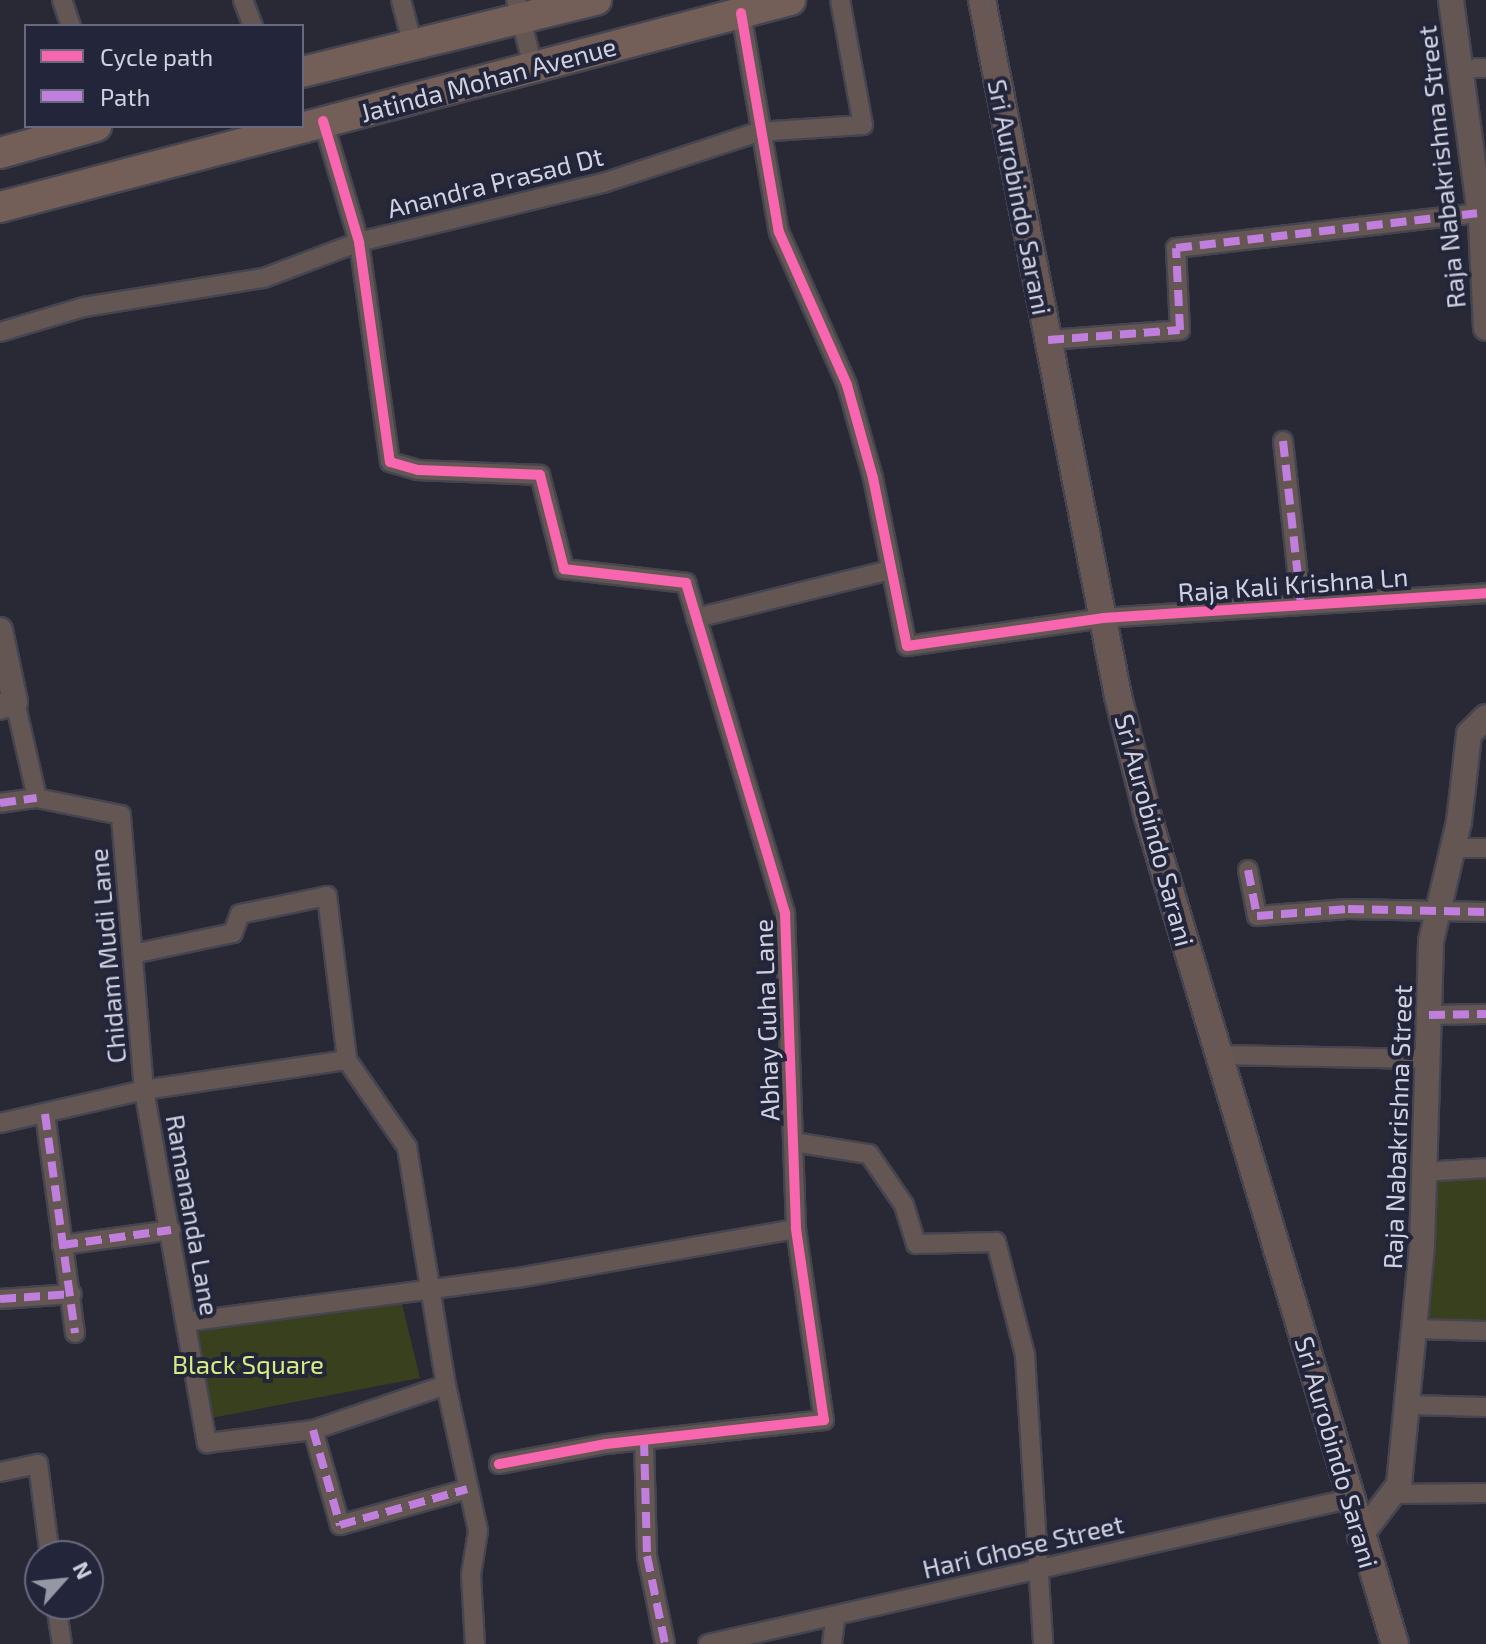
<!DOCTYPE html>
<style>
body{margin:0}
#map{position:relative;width:1486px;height:1644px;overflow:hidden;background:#282935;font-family:"Exo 2",sans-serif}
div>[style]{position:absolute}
.green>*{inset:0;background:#38401d}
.roads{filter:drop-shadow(2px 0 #444550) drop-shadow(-2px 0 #444550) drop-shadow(0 2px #444550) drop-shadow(0 -2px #444550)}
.minor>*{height:18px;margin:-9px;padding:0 9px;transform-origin:9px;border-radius:9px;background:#645653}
.tertiary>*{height:24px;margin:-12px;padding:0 12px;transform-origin:12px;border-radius:12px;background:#645653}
.secondary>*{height:26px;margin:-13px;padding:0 13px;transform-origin:13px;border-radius:13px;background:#695753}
.primary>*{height:30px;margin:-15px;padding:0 15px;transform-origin:15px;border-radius:15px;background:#735e58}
.tram>*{height:2px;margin:-1px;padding:0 1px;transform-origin:1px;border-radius:1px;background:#645a5b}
.quiet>*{height:8px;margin-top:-4px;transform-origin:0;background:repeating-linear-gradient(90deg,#c07fdc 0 16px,transparent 0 24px)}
.cycleway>*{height:10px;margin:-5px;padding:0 5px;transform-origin:5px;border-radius:5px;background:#f766af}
span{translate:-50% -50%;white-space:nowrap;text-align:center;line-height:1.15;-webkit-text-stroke:8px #23253a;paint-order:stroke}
.street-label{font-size:26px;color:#d0d2e0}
.park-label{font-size:26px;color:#d4ec82}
.legend{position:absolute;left:24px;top:24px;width:280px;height:104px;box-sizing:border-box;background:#23253a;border:2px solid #686a7c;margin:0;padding:10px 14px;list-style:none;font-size:24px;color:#d0d2e0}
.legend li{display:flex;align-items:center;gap:16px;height:40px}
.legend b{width:40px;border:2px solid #686a7c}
.north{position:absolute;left:24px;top:1540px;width:80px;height:80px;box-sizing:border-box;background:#23253a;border:2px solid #686a7c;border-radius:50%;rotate:63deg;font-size:22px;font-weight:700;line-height:32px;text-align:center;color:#d0d2e0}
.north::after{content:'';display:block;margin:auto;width:28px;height:36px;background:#9597a4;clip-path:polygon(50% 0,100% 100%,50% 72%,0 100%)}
</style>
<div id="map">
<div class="green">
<div style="clip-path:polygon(1486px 1178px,1486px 1326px,1427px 1325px,1437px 1182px)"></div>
<div style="clip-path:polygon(401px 1300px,420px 1378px,211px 1418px,193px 1326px)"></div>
</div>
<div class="roads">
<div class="minor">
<div style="left:62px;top:0;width:28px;rotate:71deg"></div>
<div style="left:243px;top:0;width:28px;rotate:69deg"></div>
<div style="left:401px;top:0;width:48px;rotate:75.4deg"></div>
<div style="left:516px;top:0;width:68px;rotate:75.6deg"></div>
<div style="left:741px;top:13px;width:222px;rotate:80.2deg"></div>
<div style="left:779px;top:232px;width:167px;rotate:66deg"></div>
<div style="left:847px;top:385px;width:97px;rotate:74.4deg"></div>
<div style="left:873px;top:478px;width:171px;rotate:78.6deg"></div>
<div style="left:907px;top:646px;width:198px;rotate:-8.1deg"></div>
<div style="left:1103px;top:618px;width:384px;rotate:-3.7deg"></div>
<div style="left:1460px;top:69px;width:26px;rotate:-2deg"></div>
<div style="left:323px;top:121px;width:126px;rotate:73.4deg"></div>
<div style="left:359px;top:242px;width:222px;rotate:82deg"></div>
<div style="left:390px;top:462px;width:29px;rotate:16deg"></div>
<div style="left:418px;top:470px;width:122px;rotate:2.3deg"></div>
<div style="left:540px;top:475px;width:97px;rotate:75.7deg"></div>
<div style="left:564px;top:569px;width:123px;rotate:6.5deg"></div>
<div style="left:686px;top:583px;width:345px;rotate:73.3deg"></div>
<div style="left:785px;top:913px;width:316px;rotate:88deg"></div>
<div style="left:796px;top:1229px;width:193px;rotate:81.7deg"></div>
<div style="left:824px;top:1420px;width:219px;rotate:173.7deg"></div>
<div style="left:606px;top:1444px;width:109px;rotate:169.4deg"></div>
<div style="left:0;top:332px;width:88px;rotate:-16.6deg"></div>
<div style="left:84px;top:307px;width:182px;rotate:-9.2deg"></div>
<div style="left:264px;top:278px;width:102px;rotate:-20.8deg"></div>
<div style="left:359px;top:242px;width:251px;rotate:-13.6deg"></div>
<div style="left:603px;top:183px;width:163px;rotate:-18.2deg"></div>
<div style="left:758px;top:132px;width:105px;rotate:-3.8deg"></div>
<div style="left:863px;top:125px;width:127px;rotate:-100.4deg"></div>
<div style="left:1048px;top:340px;width:132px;rotate:-4.3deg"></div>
<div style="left:1180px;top:330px;width:82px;rotate:-92.8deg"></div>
<div style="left:1176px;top:248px;width:303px;rotate:-6.6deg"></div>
<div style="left:1283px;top:441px;width:164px;rotate:83.7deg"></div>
<div style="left:696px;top:618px;width:200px;rotate:-13.9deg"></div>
<div style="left:0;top:803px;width:37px;rotate:-8deg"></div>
<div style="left:1453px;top:848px;width:33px"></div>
<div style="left:1248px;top:870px;width:47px;rotate:78.9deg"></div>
<div style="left:1257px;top:916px;width:91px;rotate:-4.4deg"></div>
<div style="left:1348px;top:909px;width:138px;rotate:1.2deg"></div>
<div style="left:133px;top:954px;width:102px;rotate:-11.9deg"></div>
<div style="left:233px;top:933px;width:20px;rotate:-70deg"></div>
<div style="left:240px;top:914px;width:89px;rotate:-11.7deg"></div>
<div style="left:327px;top:896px;width:165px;rotate:83deg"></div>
<div style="left:347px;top:1060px;width:106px;rotate:55.4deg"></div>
<div style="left:407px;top:1147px;width:241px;rotate:80.7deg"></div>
<div style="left:446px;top:1385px;width:149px;rotate:77.6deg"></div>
<div style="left:478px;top:1531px;width:45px;rotate:99deg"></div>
<div style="left:471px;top:1575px;width:69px;rotate:86.7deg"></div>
<div style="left:1429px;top:1015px;width:57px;rotate:-1deg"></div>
<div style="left:1218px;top:1055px;width:210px;rotate:1.1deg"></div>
<div style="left:347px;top:1060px;width:205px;rotate:171.6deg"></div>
<div style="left:144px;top:1090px;width:359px;rotate:79.9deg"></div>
<div style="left:207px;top:1443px;width:107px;rotate:-7deg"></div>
<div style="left:313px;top:1430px;width:140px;rotate:-18.7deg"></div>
<div style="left:45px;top:1114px;width:221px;rotate:82.2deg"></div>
<div style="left:0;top:1123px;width:148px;rotate:-12.9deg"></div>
<div style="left:144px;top:1090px;width:276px;rotate:-94.8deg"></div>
<div style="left:121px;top:815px;width:86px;rotate:-168.6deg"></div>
<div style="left:37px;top:798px;width:98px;rotate:-102.9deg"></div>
<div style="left:793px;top:1142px;width:77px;rotate:9deg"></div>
<div style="left:869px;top:1154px;width:62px;rotate:55.5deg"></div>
<div style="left:904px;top:1205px;width:41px;rotate:72.9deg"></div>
<div style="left:916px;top:1244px;width:80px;rotate:-1.4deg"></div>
<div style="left:996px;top:1242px;width:117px;rotate:75.6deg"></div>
<div style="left:1025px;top:1355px;width:290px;rotate:86.4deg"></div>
<div style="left:1424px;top:1172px;width:62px;rotate:-3.7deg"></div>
<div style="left:62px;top:1245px;width:110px;rotate:-7.8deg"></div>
<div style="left:0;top:1299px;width:72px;rotate:-4deg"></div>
<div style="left:186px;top:1322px;width:334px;rotate:-7.6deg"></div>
<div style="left:517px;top:1278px;width:283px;rotate:-10deg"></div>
<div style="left:1416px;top:1329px;width:70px;rotate:1.6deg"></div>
<div style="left:1410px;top:1405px;width:76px;rotate:1.5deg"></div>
<div style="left:313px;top:1430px;width:99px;rotate:74.1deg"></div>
<div style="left:340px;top:1525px;width:132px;rotate:-15.8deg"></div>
<div style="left:644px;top:1440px;width:116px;rotate:88.5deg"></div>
<div style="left:647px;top:1556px;width:90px;rotate:78.4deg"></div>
<div style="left:0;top:1472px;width:39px;rotate:-12deg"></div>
<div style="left:38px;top:1464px;width:93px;rotate:82.6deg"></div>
<div style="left:1391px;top:1494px;width:95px;rotate:-0.6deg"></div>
<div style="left:56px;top:1604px;width:40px;rotate:81.5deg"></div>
<div style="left:708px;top:1644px;width:657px;rotate:-12.75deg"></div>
<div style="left:832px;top:1644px;width:25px;rotate:-83deg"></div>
</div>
<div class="tertiary">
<div style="left:1451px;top:0;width:224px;rotate:82.3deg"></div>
<div style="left:1481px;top:222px;width:106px;rotate:87.3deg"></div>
<div style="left:0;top:630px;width:74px;rotate:78.2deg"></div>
<div style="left:15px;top:702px;width:16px;rotate:162deg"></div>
<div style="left:1360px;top:1536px;width:64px;rotate:-52.6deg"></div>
<div style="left:1399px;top:1485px;width:240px;rotate:-84.5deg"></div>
<div style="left:1422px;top:1246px;width:305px;rotate:-88.3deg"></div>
<div style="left:1431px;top:941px;width:122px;rotate:-76.8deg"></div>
<div style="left:1459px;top:822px;width:89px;rotate:-83.5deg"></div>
<div style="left:1469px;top:734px;width:24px;rotate:-45deg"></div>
</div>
<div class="secondary">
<div style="left:982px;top:0;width:709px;rotate:78.94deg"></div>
<div style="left:1118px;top:696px;width:125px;rotate:76.1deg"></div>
<div style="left:1148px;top:817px;width:863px;rotate:73.37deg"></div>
</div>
<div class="primary">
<div style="left:302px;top:72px;width:303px;rotate:-13.8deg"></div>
<div style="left:0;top:153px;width:100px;rotate:-15.7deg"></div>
<div style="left:0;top:207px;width:817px;rotate:-14.68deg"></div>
</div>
</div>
<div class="tram">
<div style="left:987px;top:0;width:706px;rotate:78.9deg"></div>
<div style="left:1123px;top:693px;width:311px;rotate:76.4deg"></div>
<div style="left:1196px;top:995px;width:680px;rotate:72.71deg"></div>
</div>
<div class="quiet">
<div style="left:1048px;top:340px;width:132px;rotate:-4.3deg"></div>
<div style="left:1180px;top:330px;width:82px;rotate:-92.8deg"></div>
<div style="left:1176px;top:248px;width:303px;rotate:-6.6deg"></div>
<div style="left:1283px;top:441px;width:164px;rotate:83.7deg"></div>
<div style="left:0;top:803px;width:37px;rotate:-8deg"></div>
<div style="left:1248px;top:870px;width:47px;rotate:78.9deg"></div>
<div style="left:1257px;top:916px;width:91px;rotate:-4.4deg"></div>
<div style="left:1348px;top:909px;width:138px;rotate:1.2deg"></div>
<div style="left:1429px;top:1015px;width:57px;rotate:-1deg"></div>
<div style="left:45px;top:1114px;width:221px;rotate:82.2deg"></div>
<div style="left:62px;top:1245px;width:110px;rotate:-7.8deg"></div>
<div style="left:0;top:1299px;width:72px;rotate:-4deg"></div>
<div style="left:313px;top:1430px;width:99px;rotate:74.1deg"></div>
<div style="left:340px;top:1525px;width:132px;rotate:-15.8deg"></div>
<div style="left:644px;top:1440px;width:116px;rotate:88.5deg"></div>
<div style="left:647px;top:1556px;width:90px;rotate:78.4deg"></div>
</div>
<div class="cycleway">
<div style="left:741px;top:13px;width:222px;rotate:80.2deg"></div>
<div style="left:779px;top:232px;width:167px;rotate:66deg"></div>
<div style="left:847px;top:385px;width:97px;rotate:74.4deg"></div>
<div style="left:873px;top:478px;width:171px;rotate:78.6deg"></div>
<div style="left:907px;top:646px;width:198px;rotate:-8.1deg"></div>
<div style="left:1103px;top:618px;width:384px;rotate:-3.7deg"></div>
<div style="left:323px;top:121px;width:126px;rotate:73.4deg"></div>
<div style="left:359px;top:242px;width:222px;rotate:82deg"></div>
<div style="left:390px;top:462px;width:29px;rotate:16deg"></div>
<div style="left:418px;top:470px;width:122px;rotate:2.3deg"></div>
<div style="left:540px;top:475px;width:97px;rotate:75.7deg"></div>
<div style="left:564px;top:569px;width:123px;rotate:6.5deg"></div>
<div style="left:686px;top:583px;width:345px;rotate:73.3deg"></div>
<div style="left:785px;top:913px;width:316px;rotate:88deg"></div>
<div style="left:796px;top:1229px;width:193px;rotate:81.7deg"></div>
<div style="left:824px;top:1420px;width:219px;rotate:173.7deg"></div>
<div style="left:606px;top:1444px;width:109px;rotate:169.4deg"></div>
</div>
<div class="street-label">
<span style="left:488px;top:79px;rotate:-15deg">Jatinda Mohan Avenue</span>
<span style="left:1441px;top:167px;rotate:-96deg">Raja Nabakrishna Street</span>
<span style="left:495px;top:182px;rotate:-14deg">Anandra Prasad Dt</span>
<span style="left:1020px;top:197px;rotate:79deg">Sri Aurobindo Sarani</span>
<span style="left:1293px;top:584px;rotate:-4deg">Raja Kali Krishna Ln</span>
<span style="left:1155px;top:830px;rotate:75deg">Sri Aurobindo Sarani</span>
<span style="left:107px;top:956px;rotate:-95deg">Chidam Mudi Lane</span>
<span style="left:766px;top:1020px;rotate:-92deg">Abhay Guha Lane</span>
<span style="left:1397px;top:1127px;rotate:-88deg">Raja Nabakrishna Street</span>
<span style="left:193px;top:1215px;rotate:80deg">Ramananda Lane</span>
<span style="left:1337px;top:1452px;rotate:74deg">Sri Aurobindo Sarani</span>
<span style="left:1023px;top:1546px;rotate:-13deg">Hari Ghose Street</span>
</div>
<div class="park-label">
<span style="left:248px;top:1364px">Black Square</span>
</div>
<ul class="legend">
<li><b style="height:10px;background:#f766af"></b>Cycle path</li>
<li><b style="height:10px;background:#c07fdc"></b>Path</li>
</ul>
<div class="north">N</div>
</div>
